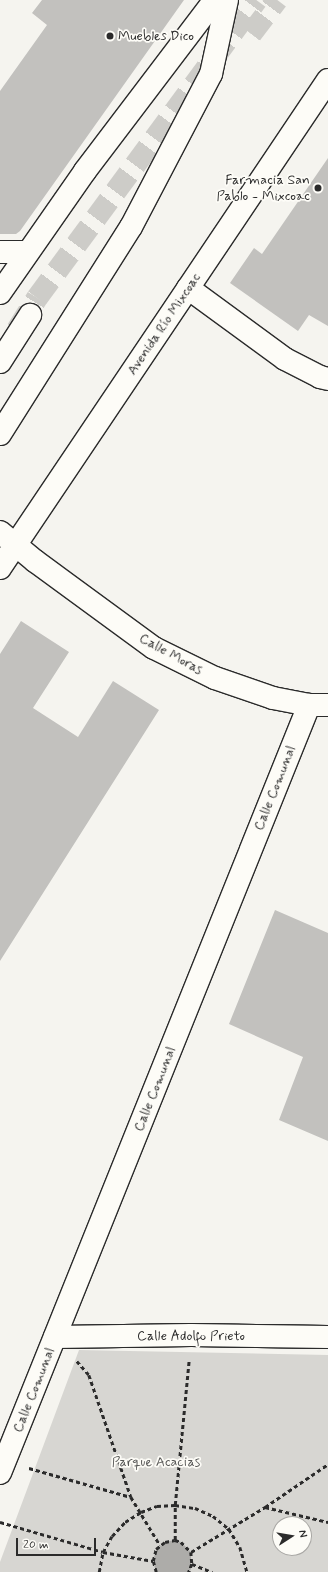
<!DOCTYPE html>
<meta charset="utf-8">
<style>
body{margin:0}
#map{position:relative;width:328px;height:1572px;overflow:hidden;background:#f5f4ef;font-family:Mynerve,sans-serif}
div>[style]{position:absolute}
.green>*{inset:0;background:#d7d6d2}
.water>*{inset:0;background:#adaca9}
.building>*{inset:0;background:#c2c1be}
.highway-tunnel>*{height:22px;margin-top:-11px;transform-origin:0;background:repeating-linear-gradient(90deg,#cdccc8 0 22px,transparent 0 33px)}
.path>*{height:2.5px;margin-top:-1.25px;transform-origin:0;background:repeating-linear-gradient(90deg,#2b2b2b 0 4px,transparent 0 7px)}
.roads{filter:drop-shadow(1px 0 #2b2b2b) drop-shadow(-1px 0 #2b2b2b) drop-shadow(0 1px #2b2b2b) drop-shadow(0 -1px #2b2b2b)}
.street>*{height:22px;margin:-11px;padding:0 11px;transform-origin:11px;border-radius:11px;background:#fdfcf7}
.secondary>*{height:22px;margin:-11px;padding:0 11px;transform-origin:11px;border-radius:11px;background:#fdfcf7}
.highway>*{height:22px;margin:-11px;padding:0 11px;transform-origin:11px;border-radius:11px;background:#fdfcf7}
.dots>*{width:11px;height:11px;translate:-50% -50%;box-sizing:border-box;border:2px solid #fdfcf7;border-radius:50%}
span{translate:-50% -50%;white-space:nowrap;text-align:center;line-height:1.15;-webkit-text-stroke:3.5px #fdfcf7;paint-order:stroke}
.poi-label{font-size:14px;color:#2b2b2b}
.left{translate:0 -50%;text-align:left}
.right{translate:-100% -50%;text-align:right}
.street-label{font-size:14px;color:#2b2b2b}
.park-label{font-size:14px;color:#565655}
.north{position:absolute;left:272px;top:1516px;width:40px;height:40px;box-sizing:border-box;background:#fdfcf7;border:1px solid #a9a8a5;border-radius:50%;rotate:78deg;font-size:11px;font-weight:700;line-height:16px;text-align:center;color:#2b2b2b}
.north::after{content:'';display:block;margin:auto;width:14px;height:18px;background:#2b2b2b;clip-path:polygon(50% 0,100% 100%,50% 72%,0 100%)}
.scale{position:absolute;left:16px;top:1538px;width:80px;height:18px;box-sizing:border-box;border:2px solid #2b2b2b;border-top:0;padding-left:5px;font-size:12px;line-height:14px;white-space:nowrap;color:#2b2b2b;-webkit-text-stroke:3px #fdfcf7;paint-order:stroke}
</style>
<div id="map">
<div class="green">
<div style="clip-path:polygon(evenodd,79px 1350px,328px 1355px,328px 1572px,0 1572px,0 1562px,79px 1350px,280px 1524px,304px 1524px,304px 1548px,280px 1548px,280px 1524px)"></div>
</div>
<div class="water">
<div style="clip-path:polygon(175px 1540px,181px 1542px,191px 1552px,191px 1569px,189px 1572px,156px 1572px,153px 1561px,156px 1549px,165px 1542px)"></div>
</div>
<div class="building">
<div style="clip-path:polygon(42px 0,184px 0,20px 231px,16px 234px,0 234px,0 91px,47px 25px,32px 13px)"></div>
<div style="clip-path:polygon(328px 158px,328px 326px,309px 315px,298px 331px,230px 283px,254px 248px,262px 254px)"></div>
<div style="clip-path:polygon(21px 621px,69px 652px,33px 708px,78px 737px,113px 681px,159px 710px,0 961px,0 654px)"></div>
<div style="clip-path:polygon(275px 910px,328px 933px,328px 1141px,279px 1120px,303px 1057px,229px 1024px)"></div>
</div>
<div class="highway-tunnel">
<div style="left:251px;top:34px;width:43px;rotate:-52.6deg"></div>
<div style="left:17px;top:330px;width:38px;rotate:-58deg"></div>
<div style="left:37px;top:298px;width:370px;rotate:-53.6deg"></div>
</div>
<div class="path">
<div style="left:77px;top:1361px;width:18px;rotate:49deg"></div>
<div style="left:89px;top:1375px;width:129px;rotate:71deg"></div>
<div style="left:131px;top:1497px;width:56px;rotate:58.9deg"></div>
<div style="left:29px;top:1468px;width:106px;rotate:15.9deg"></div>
<div style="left:265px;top:1507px;width:65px;rotate:13.4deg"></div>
<div style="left:0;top:1522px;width:107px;rotate:16.2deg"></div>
<div style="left:103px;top:1552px;width:51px;rotate:10.2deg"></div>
<div style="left:175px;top:1540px;width:35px;rotate:-90deg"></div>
<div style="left:175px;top:1505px;width:146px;rotate:-84.5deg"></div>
<div style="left:191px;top:1552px;width:87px;rotate:-31.3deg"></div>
<div style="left:265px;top:1507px;width:76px;rotate:-34.3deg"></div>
<div style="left:192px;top:1564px;width:22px;rotate:22deg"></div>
<div style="left:99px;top:1572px;width:20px;rotate:-79deg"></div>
<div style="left:103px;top:1552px;width:18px;rotate:-61deg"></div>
<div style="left:112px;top:1536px;width:19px;rotate:-47deg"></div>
<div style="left:125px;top:1522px;width:19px;rotate:-32deg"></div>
<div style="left:141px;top:1512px;width:17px;rotate:-21deg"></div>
<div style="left:157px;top:1506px;width:18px;rotate:-3deg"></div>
<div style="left:175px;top:1505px;width:20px;rotate:9deg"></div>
<div style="left:195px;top:1508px;width:20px;rotate:24deg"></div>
<div style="left:213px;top:1516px;width:21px;rotate:39deg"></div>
<div style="left:229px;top:1529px;width:21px;rotate:59deg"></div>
<div style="left:240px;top:1547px;width:26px;rotate:74deg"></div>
<div style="left:156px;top:1572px;width:11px;rotate:-105deg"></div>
<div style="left:153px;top:1561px;width:12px;rotate:-76deg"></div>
<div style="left:156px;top:1549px;width:11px;rotate:-38deg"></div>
<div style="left:165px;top:1542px;width:10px;rotate:-11deg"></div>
<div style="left:175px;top:1540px;width:6px;rotate:18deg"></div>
<div style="left:181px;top:1542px;width:14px;rotate:45deg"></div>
<div style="left:191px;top:1552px;width:12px;rotate:85deg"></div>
<div style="left:192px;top:1564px;width:9px;rotate:111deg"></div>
</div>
<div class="roads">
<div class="street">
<div style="left:0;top:252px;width:27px"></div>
<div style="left:188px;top:288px;width:120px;rotate:36.2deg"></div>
<div style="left:285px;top:359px;width:39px;rotate:27deg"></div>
<div style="left:320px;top:377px;width:8px;rotate:14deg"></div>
<div style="left:55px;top:1337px;width:136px;rotate:-0.8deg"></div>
<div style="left:191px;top:1335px;width:137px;rotate:0.8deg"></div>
<div style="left:0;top:1473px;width:828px;rotate:-68.08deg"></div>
</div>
<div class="secondary">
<div style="left:0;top:293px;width:149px;rotate:-55.1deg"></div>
<div style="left:85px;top:171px;width:215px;rotate:-52.8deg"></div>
<div style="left:0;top:434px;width:245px;rotate:-57.7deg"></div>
<div style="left:131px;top:227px;width:173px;rotate:-62.4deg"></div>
<div style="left:211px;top:74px;width:76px;rotate:-77.8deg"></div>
<div style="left:0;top:532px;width:45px;rotate:39.6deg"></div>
<div style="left:35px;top:561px;width:147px;rotate:36.2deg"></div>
<div style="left:154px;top:648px;width:68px;rotate:26.2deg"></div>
<div style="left:215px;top:678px;width:61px;rotate:19deg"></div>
<div style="left:273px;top:698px;width:37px;rotate:11deg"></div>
<div style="left:309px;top:705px;width:19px"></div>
<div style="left:0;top:568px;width:588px;rotate:-56.09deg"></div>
</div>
<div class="highway">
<div style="left:0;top:362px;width:56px;rotate:-57.4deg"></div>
</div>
</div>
<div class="dots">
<div style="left:110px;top:36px;background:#2b2b2b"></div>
<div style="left:318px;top:188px;background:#2b2b2b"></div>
</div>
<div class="poi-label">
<span class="left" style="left:118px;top:36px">Muebles Dico</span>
<span class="right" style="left:310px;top:188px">Farmacia San<br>Pablo - Mixcoac</span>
</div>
<div class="street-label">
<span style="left:164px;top:324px;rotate:-56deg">Avenida Río Mixcoac</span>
<span style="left:171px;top:654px;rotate:29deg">Calle Moras</span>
<span style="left:275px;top:788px;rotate:-68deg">Calle Comunal</span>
<span style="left:155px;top:1089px;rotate:-68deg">Calle Comunal</span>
<span style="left:191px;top:1336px">Calle Adolfo Prieto</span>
<span style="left:34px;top:1390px;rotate:-68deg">Calle Comunal</span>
</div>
<div class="park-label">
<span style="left:156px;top:1462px">Parque Acacias</span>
</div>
<div class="north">N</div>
<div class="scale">20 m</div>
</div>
